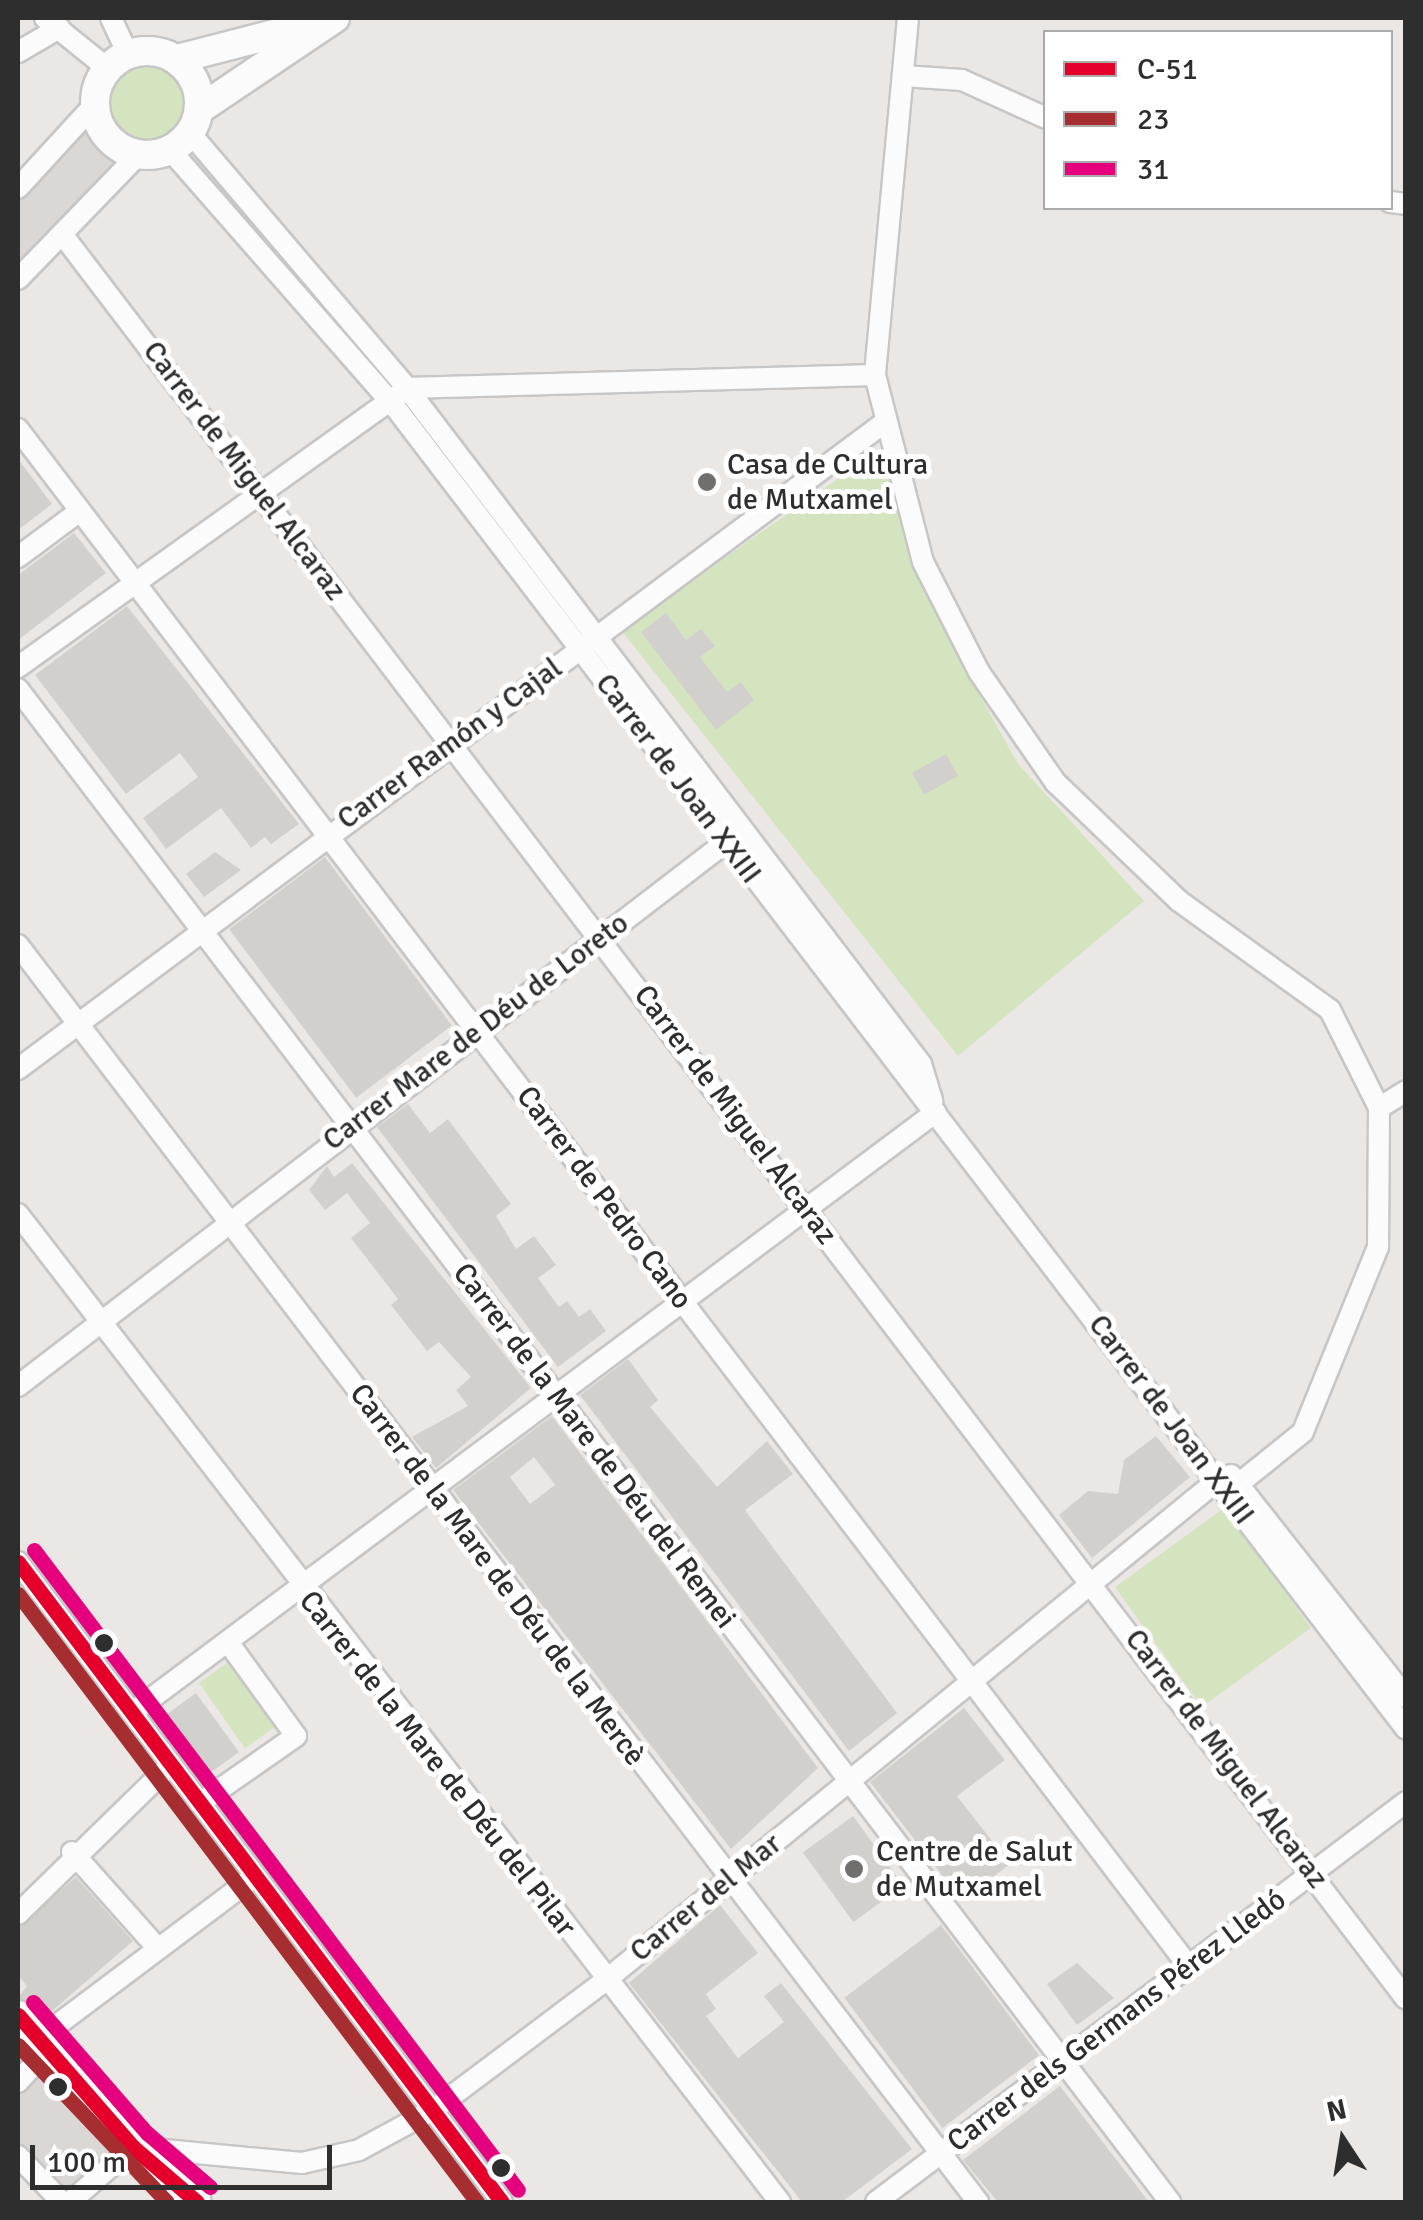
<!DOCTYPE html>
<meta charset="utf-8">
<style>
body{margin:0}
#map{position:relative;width:1423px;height:2220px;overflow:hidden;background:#ebe7e4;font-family:Signika,sans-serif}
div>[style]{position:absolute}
.green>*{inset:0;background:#d4e4bf;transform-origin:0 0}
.round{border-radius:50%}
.plaza>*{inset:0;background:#dbd7d4}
.building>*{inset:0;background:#d2d0cd;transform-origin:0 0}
.roads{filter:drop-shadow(2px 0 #c7c6c6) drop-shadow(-2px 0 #c7c6c6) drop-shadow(0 2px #c7c6c6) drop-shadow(0 -2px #c7c6c6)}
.street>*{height:20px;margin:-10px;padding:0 10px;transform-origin:10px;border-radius:10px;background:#fcfbfb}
.secondary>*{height:28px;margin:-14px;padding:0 14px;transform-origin:14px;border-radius:14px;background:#fcfbfb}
.secondary>.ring{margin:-14px;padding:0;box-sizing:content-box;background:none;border:28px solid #fcfbfb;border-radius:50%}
.bus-1>*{height:15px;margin:-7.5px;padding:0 7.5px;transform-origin:7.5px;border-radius:7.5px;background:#e4002b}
.bus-2>*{height:15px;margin:-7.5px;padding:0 7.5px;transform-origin:7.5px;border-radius:7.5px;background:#a72e30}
.bus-3>*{height:15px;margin:-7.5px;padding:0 7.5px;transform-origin:7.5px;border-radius:7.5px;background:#e5007d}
.dots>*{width:28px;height:28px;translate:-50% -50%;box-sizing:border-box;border:5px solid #fff;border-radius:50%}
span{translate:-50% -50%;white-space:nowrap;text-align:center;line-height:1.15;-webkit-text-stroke:10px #fff;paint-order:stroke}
.poi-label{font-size:30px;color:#2e2e2e}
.left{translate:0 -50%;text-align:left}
.street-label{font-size:30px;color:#2e2e2e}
.frame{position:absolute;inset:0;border:20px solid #2e2e2e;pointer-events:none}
.legend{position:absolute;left:1043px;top:30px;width:350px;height:180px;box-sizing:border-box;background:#fff;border:2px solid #ababab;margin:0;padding:12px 18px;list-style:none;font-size:30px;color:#2e2e2e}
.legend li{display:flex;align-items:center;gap:20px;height:50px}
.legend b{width:50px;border:2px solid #ababab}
.north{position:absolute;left:1293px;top:2090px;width:100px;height:100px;-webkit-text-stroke:8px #fff;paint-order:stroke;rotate:348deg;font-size:28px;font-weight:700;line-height:40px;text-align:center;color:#2e2e2e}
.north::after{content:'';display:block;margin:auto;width:35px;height:45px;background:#2e2e2e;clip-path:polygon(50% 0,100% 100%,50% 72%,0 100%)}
.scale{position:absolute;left:30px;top:2145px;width:302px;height:45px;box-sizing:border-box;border:5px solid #2e2e2e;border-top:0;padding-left:12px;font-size:30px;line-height:35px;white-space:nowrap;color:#2e2e2e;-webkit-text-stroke:8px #fff;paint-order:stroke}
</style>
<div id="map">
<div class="green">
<div class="round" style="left:104px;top:61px;width:84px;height:84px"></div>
<div style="clip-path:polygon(879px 450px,950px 642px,1018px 764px,1144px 901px,958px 1056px,621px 630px)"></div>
<div style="left:1224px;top:1508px;width:148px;height:135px;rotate:54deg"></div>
<div style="left:240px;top:1654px;width:80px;height:50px;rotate:55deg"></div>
</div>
<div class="plaza">
<div style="clip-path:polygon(89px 119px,103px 149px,126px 160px,18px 272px,18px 197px)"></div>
<div style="clip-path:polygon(38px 2073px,120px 2153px,64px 2199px,18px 2150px,18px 2094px)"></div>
</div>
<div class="building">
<div style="clip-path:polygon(18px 459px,52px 504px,18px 530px)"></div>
<div style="clip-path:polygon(74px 533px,106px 573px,18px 640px,18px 575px)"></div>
<div style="clip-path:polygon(127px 606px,299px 824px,271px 844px,265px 837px,251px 848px,221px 808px,166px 849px,143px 818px,198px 777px,180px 753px,126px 794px,35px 675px)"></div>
<div style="clip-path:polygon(666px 613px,686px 640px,701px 629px,715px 646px,700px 657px,727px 692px,741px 682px,754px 700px,716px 730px,641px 632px)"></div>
<div style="left:946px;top:754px;width:25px;height:39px;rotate:61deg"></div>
<div style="clip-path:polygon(215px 852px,241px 870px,204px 897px,186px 874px)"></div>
<div style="left:325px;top:857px;width:211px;height:120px;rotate:53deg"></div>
<div style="clip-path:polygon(408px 1104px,430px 1133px,448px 1119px,511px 1204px,496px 1216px,516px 1249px,534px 1236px,556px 1265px,538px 1278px,559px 1307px,567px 1301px,579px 1317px,590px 1309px,606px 1331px,558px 1367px,377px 1127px)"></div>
<div style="clip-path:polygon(352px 1163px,531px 1388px,436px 1468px,412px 1437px,468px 1406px,456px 1390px,471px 1377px,439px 1342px,427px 1351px,391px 1305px,398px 1299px,351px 1238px,370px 1223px,347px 1193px,325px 1210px,309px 1190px,327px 1166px,334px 1177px)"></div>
<div style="clip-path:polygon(628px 1359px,658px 1400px,650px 1407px,717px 1487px,767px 1441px,793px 1474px,745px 1510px,897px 1713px,849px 1751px,580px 1395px)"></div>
<div style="clip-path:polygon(evenodd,552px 1416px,818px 1768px,731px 1849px,453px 1490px,552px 1416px,534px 1457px,555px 1485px,530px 1504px,510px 1477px,534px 1457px)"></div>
<div style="clip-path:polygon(1156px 1436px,1190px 1477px,1092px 1558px,1059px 1515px,1088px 1491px,1118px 1494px,1124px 1460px)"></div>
<div style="left:196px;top:1693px;width:73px;height:37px;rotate:54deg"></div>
<div style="clip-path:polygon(964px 1708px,1005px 1760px,957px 1796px,1010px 1864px,962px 1901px,870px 1782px)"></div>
<div style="left:853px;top:1816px;width:86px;height:62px;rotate:54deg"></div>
<div style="clip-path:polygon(76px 1877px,133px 1941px,44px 2018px,18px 1998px,27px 1986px,18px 1975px,18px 1927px)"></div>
<div style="clip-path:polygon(720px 1905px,758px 1953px,706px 1994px,716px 2009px,706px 2016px,738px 2058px,784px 2022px,764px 1996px,781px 1983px,912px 2149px,842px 2202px,802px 2202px,629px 1983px)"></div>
<div style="left:941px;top:1925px;width:163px;height:121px;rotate:53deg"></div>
<div style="clip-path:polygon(1077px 1963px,1114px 1998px,1077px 2025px,1047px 1984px)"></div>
<div style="clip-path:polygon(1060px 2086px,1092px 2128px,1149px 2202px,998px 2202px,963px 2160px)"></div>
</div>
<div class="roads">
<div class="street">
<div style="left:45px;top:18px;width:80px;rotate:38.9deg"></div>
<div style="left:111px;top:18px;width:40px;rotate:65deg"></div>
<div style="left:908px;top:18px;width:359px;rotate:95.3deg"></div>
<div style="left:875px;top:375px;width:193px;rotate:75.6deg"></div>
<div style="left:923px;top:562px;width:123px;rotate:63deg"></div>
<div style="left:979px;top:672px;width:135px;rotate:55.3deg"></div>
<div style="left:1056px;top:783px;width:170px;rotate:43.8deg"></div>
<div style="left:1179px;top:901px;width:186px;rotate:35.8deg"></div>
<div style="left:1330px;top:1010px;width:110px;rotate:63.4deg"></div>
<div style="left:1379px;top:1108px;width:139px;rotate:90.4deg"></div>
<div style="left:1378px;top:1247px;width:200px;rotate:112.1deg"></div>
<div style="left:1303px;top:1432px;width:80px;rotate:141.1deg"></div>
<div style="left:1241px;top:1482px;width:23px;rotate:-175deg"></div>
<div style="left:18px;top:52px;width:48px;rotate:-30.3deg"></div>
<div style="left:903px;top:76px;width:59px;rotate:3.9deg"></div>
<div style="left:962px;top:80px;width:92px;rotate:24.3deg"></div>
<div style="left:191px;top:134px;width:333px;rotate:49.6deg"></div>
<div style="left:407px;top:388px;width:468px;rotate:-1.6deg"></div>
<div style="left:171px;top:151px;width:340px;rotate:48.8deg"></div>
<div style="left:395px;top:407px;width:1664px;rotate:52.59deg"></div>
<div style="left:18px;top:188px;width:113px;rotate:-47.5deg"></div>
<div style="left:1390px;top:202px;width:16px;rotate:7deg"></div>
<div style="left:62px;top:234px;width:2218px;rotate:52.71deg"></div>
<div style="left:18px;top:279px;width:173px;rotate:-45.9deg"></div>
<div style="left:18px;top:429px;width:1934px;rotate:52.71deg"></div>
<div style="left:18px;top:557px;width:77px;rotate:-36.6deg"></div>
<div style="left:18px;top:667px;width:479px;rotate:-35.6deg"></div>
<div style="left:407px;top:388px;width:849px;rotate:52.75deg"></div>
<div style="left:921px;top:1064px;width:39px;rotate:73deg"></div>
<div style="left:18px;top:689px;width:1902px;rotate:52.71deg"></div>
<div style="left:18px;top:945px;width:1582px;rotate:52.63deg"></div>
<div style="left:18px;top:1069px;width:1082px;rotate:-36.73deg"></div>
<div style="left:1379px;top:1108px;width:32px;rotate:-32deg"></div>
<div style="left:18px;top:1214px;width:1248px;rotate:52.36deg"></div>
<div style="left:18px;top:1386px;width:891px;rotate:-37.53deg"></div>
<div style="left:1231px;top:1475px;width:283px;rotate:51.8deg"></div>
<div style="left:18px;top:1562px;width:802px;rotate:52.9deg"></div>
<div style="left:133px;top:1712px;width:1002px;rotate:-36.77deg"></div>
<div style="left:200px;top:1803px;width:117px;rotate:-34.9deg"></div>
<div style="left:296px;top:1736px;width:116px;rotate:-125.9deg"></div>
<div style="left:72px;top:1852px;width:125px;rotate:48.3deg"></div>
<div style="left:18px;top:1914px;width:214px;rotate:-44.4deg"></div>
<div style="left:37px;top:2040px;width:271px;rotate:-36.9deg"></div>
<div style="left:18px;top:2082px;width:42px;rotate:-47.9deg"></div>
<div style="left:18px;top:2156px;width:64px;rotate:46.3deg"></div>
<div style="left:70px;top:2202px;width:84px;rotate:-41.1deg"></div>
<div style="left:133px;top:2147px;width:170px;rotate:5.4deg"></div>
<div style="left:302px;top:2163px;width:58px;rotate:-12.8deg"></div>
<div style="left:359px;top:2150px;width:84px;rotate:-28.4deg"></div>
<div style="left:433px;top:2110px;width:216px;rotate:-36.9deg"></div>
<div style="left:606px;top:1980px;width:790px;rotate:-39.25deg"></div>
<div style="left:876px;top:2202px;width:664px;rotate:-37.04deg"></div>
</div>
<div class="secondary">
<div class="ring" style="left:95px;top:51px;width:76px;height:76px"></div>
<div style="left:177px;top:59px;width:125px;rotate:-14.4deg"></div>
<div style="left:200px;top:109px;width:163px;rotate:-34deg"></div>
<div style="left:18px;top:2015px;width:175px;rotate:48.9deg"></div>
<div style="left:133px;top:2147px;width:84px;rotate:40.7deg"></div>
</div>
</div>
<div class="bus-1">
<div style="left:18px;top:1562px;width:802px;rotate:52.9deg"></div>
<div style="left:18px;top:2015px;width:175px;rotate:48.9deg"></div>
<div style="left:133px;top:2147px;width:84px;rotate:40.7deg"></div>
</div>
<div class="bus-2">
<div style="left:18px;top:1594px;width:762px;rotate:52.95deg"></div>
<div style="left:18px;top:2045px;width:216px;rotate:46.5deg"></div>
</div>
<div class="bus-3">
<div style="left:34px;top:1550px;width:802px;rotate:52.9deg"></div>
<div style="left:33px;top:2002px;width:174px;rotate:49deg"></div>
<div style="left:147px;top:2133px;width:83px;rotate:40.6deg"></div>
</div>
<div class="dots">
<div style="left:707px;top:482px;background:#706f6e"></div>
<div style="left:104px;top:1643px;background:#2e2e2e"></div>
<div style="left:854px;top:1869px;background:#706f6e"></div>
<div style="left:58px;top:2087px;background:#2e2e2e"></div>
<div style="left:501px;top:2168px;background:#2e2e2e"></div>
</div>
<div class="poi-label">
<span class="left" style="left:727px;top:482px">Casa de Cultura<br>de Mutxamel</span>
<span class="left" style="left:876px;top:1869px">Centre de Salut<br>de Mutxamel</span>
</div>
<div class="street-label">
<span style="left:244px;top:471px;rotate:53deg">Carrer de Miguel Alcaraz</span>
<span style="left:450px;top:744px;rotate:-36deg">Carrer Ramón y Cajal</span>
<span style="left:678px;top:779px;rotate:53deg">Carrer de Joan XXIII</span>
<span style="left:476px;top:1032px;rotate:-37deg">Carrer Mare de Déu de Loreto</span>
<span style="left:735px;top:1115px;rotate:53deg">Carrer de Miguel Alcaraz</span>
<span style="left:604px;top:1198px;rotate:53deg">Carrer de Pedro Cano</span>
<span style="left:1171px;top:1420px;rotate:53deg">Carrer de Joan XXIII</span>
<span style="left:594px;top:1446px;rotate:53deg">Carrer de la Mare de Déu del Remei</span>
<span style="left:497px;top:1575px;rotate:53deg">Carrer de la Mare de Déu de la Mercè</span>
<span style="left:1226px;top:1759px;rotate:53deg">Carrer de Miguel Alcaraz</span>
<span style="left:437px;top:1764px;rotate:52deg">Carrer de la Mare de Déu del Pilar</span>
<span style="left:706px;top:1898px;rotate:-39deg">Carrer del Mar</span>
<span style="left:1117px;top:2021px;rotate:-37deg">Carrer dels Germans Pérez Lledó</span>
</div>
<div class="frame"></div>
<ul class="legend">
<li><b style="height:12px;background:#e4002b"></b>C-51</li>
<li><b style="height:12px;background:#a72e30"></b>23</li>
<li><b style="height:12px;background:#e5007d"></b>31</li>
</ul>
<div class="north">N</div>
<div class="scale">100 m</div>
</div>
